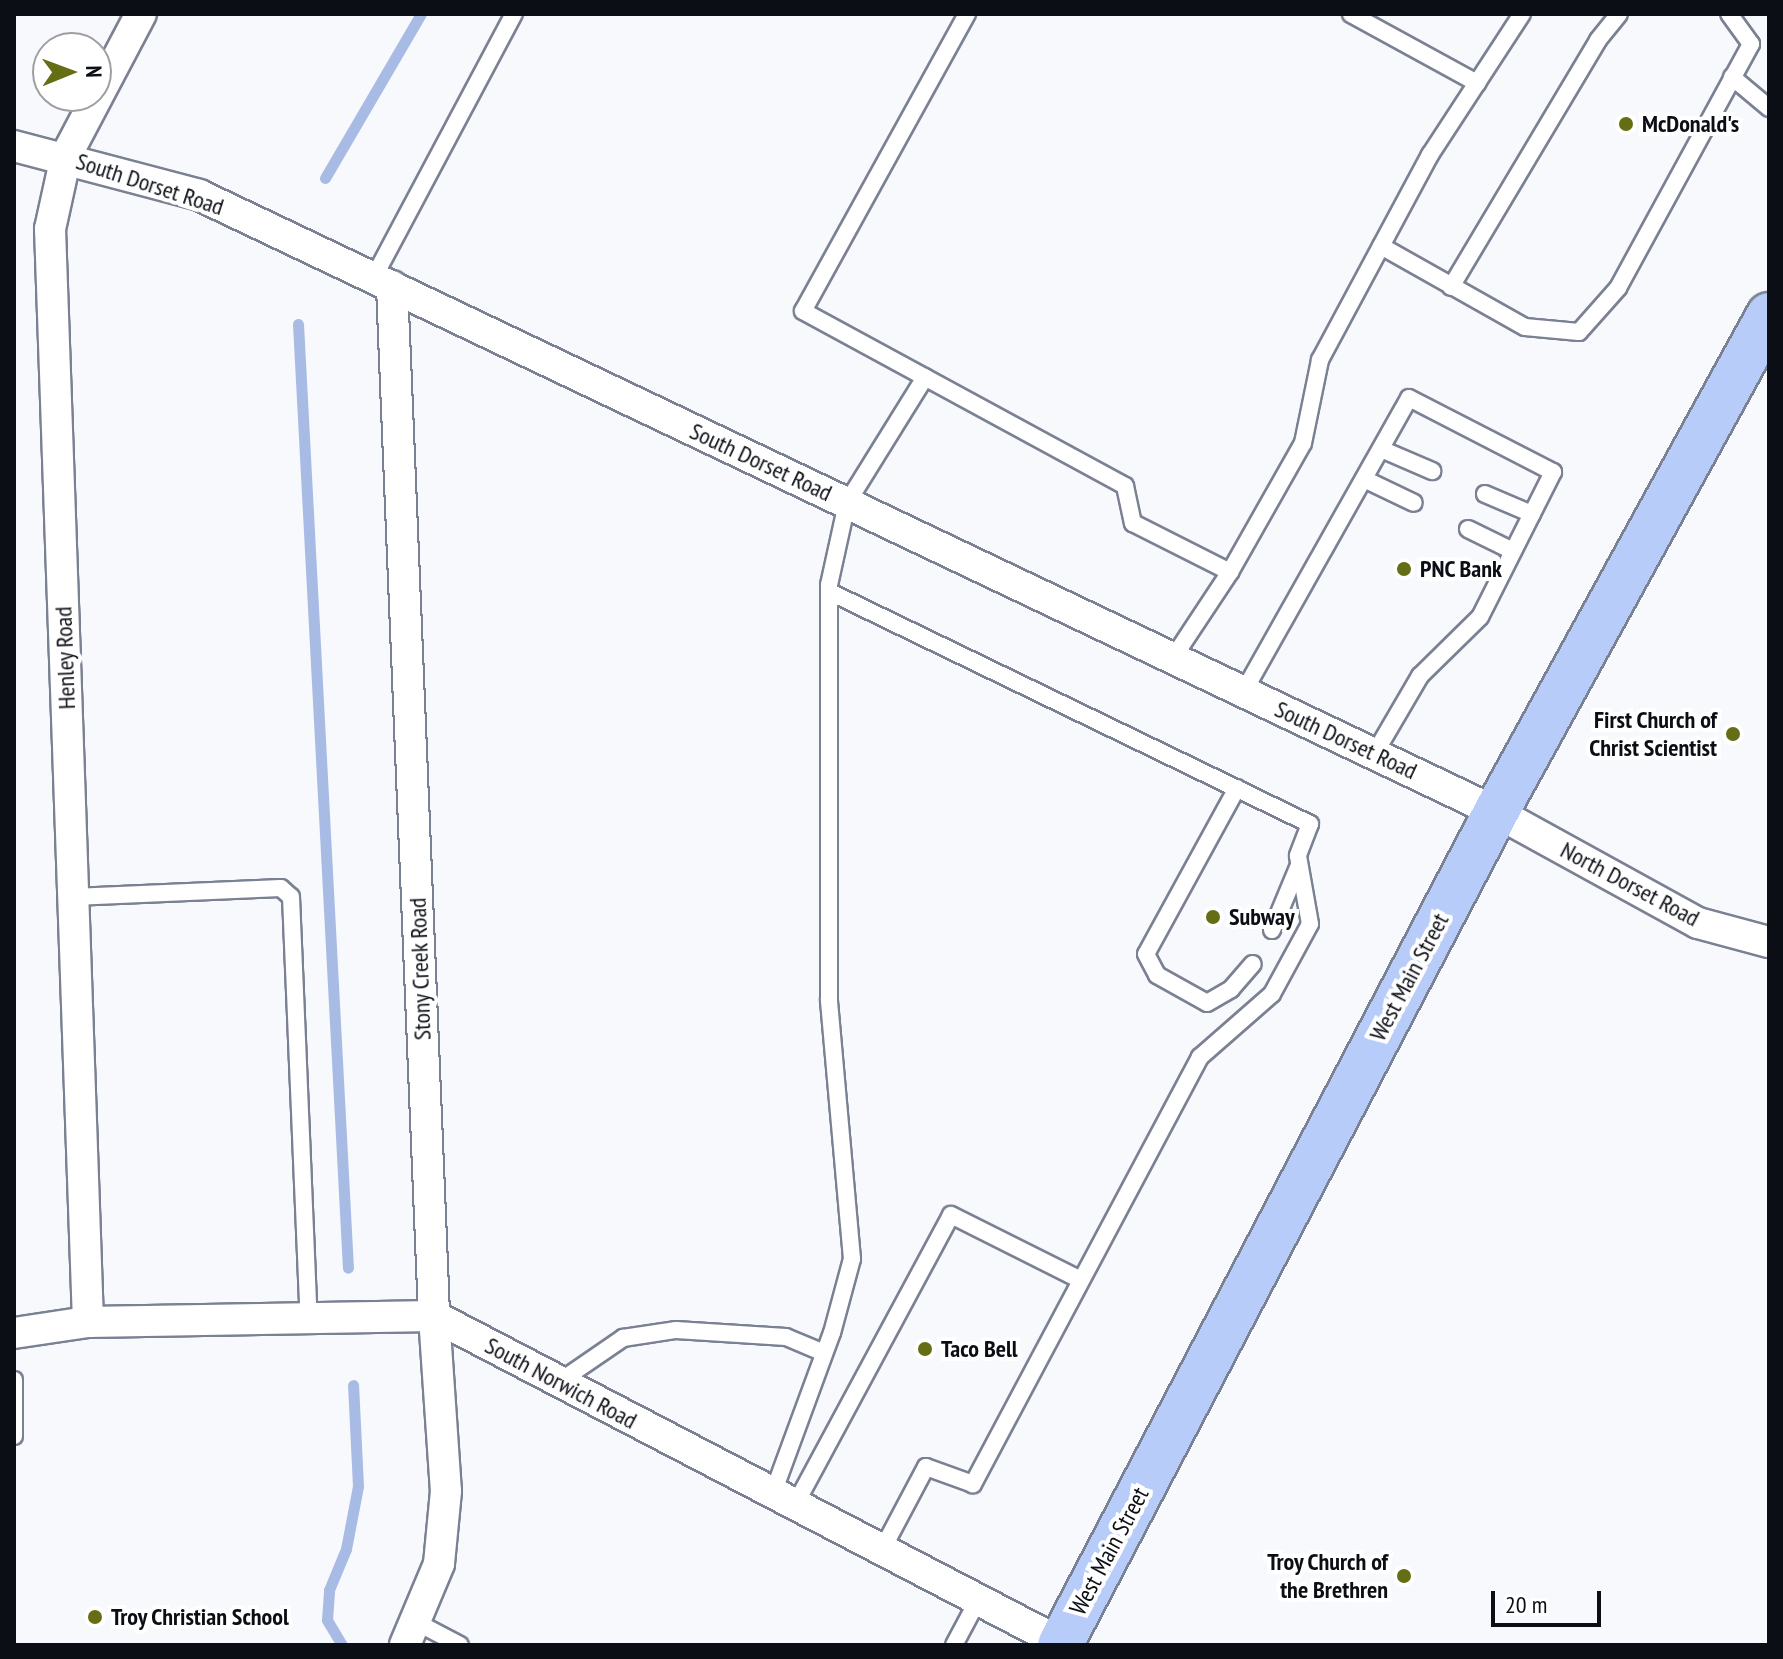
<!DOCTYPE html>
<style>
body{margin:0}
#map{position:relative;width:1783px;height:1659px;overflow:hidden;background:#f7f9fc;font-family:"PT Sans Narrow",sans-serif}
div>[style]{position:absolute}
.stream>*{height:11px;margin:-5.5px;padding:0 5.5px;transform-origin:5.5px;border-radius:5.5px;background:#a8bbe5}
.roads{filter:drop-shadow(2px 0 #7a8192) drop-shadow(-2px 0 #7a8192) drop-shadow(0 2px #7a8192) drop-shadow(0 -2px #7a8192)}
.service>*{height:16px;margin:-8px;padding:0 8px;transform-origin:8px;border-radius:8px;background:#fff}
.minor>*{height:30px;margin:-15px;padding:0 15px;transform-origin:15px;border-radius:15px;background:#fff}
.primary>*{height:44px;margin:-22px;padding:0 22px;transform-origin:22px;border-radius:22px;background:#b8ccfa}
.dots>*{width:22px;height:22px;translate:-50% -50%;box-sizing:border-box;border:4px solid #fff;border-radius:50%}
span{translate:-50% -50%;white-space:nowrap;text-align:center;line-height:1.15;-webkit-text-stroke:8px #fff;paint-order:stroke}
.poi-label{font-size:24px;color:#0b0e14;font-weight:700}
.left{translate:0 -50%;text-align:left}
.right{translate:-100% -50%;text-align:right}
.street-label{font-size:24px;color:#0b0e14}
.frame{position:absolute;inset:0;border:16px solid #0b0e14;pointer-events:none}
.north{position:absolute;left:32px;top:32px;width:80px;height:80px;box-sizing:border-box;background:#fff;border:2px solid #9d9fa1;border-radius:50%;rotate:89deg;font-size:22px;font-weight:700;line-height:32px;text-align:center;color:#0b0e14}
.north::after{content:'';display:block;margin:auto;width:28px;height:36px;background:#656e15;clip-path:polygon(50% 0,100% 100%,50% 72%,0 100%)}
.scale{position:absolute;left:1491px;top:1591px;width:110px;height:36px;box-sizing:border-box;border:4px solid #0b0e14;border-top:0;padding-left:10px;font-size:24px;line-height:28px;white-space:nowrap;color:#0b0e14;-webkit-text-stroke:6px #fff;paint-order:stroke}
</style>
<div id="map">
<div class="stream">
<div style="left:325px;top:178px;width:190px;rotate:-59.7deg"></div>
<div style="left:298px;top:324px;width:945px;rotate:86.97deg"></div>
<div style="left:342px;top:1645px;width:29px;rotate:-121deg"></div>
<div style="left:327px;top:1620px;width:30px;rotate:-86deg"></div>
<div style="left:329px;top:1590px;width:44px;rotate:-67.5deg"></div>
<div style="left:346px;top:1549px;width:64px;rotate:-79.2deg"></div>
<div style="left:358px;top:1486px;width:101px;rotate:-92.8deg"></div>
</div>
<div class="roads">
<div class="service">
<div style="left:967px;top:14px;width:339px;rotate:118.9deg"></div>
<div style="left:803px;top:311px;width:366px;rotate:28.5deg"></div>
<div style="left:1125px;top:486px;width:38px;rotate:78deg"></div>
<div style="left:1133px;top:523px;width:109px;rotate:26.8deg"></div>
<div style="left:1230px;top:572px;width:103px;rotate:123.5deg"></div>
<div style="left:1351px;top:14px;width:144px;rotate:28.7deg"></div>
<div style="left:1732px;top:77px;width:48px;rotate:40deg"></div>
<div style="left:1381px;top:246px;width:165px;rotate:29.4deg"></div>
<div style="left:1525px;top:327px;width:54px;rotate:5.3deg"></div>
<div style="left:1579px;top:332px;width:59px;rotate:-48.4deg"></div>
<div style="left:1618px;top:288px;width:278px;rotate:-61.4deg"></div>
<div style="left:1751px;top:44px;width:37px;rotate:-126deg"></div>
<div style="left:374px;top:277px;width:298px;rotate:-62deg"></div>
<div style="left:1451px;top:287px;width:287px;rotate:-59.2deg"></div>
<div style="left:1598px;top:40px;width:33px;rotate:-51deg"></div>
<div style="left:1381px;top:449px;width:56px;rotate:23.3deg"></div>
<div style="left:1364px;top:479px;width:55px;rotate:25.6deg"></div>
<div style="left:1485px;top:494px;width:51px;rotate:23.1deg"></div>
<div style="left:1468px;top:529px;width:50px;rotate:26.1deg"></div>
<div style="left:1230px;top:572px;width:148px;rotate:-60.5deg"></div>
<div style="left:1303px;top:443px;width:85px;rotate:-78.4deg"></div>
<div style="left:1320px;top:360px;width:233px;rotate:-61.8deg"></div>
<div style="left:1430px;top:155px;width:168px;rotate:-56.9deg"></div>
<div style="left:830px;top:592px;width:533px;rotate:25.8deg"></div>
<div style="left:1310px;top:824px;width:34px;rotate:111deg"></div>
<div style="left:1298px;top:856px;width:69px;rotate:80deg"></div>
<div style="left:1310px;top:924px;width:80px;rotate:118.5deg"></div>
<div style="left:1272px;top:994px;width:96px;rotate:138.8deg"></div>
<div style="left:1200px;top:1057px;width:484px;rotate:118deg"></div>
<div style="left:973px;top:1484px;width:50px;rotate:-160.1deg"></div>
<div style="left:926px;top:1467px;width:94px;rotate:117.9deg"></div>
<div style="left:1244px;top:691px;width:336px;rotate:-60.6deg"></div>
<div style="left:1409px;top:398px;width:162px;rotate:27.2deg"></div>
<div style="left:1553px;top:472px;width:162px;rotate:116.7deg"></div>
<div style="left:1480px;top:617px;width:84px;rotate:135.5deg"></div>
<div style="left:1420px;top:676px;width:89px;rotate:120.3deg"></div>
<div style="left:1237px;top:788px;width:189px;rotate:118.7deg"></div>
<div style="left:1146px;top:954px;width:24px;rotate:62deg"></div>
<div style="left:1157px;top:975px;width:57px;rotate:29.2deg"></div>
<div style="left:1207px;top:1003px;width:28px;rotate:-30deg"></div>
<div style="left:1231px;top:989px;width:33px;rotate:-49deg"></div>
<div style="left:73px;top:897px;width:208px;rotate:-2.5deg"></div>
<div style="left:281px;top:888px;width:13px;rotate:42deg"></div>
<div style="left:291px;top:897px;width:422px;rotate:87.6deg"></div>
<div style="left:1272px;top:930px;width:70px;rotate:-67.4deg"></div>
<div style="left:14px;top:1380px;width:56px;rotate:90deg"></div>
<div style="left:559px;top:1382px;width:78px;rotate:-34.5deg"></div>
<div style="left:623px;top:1338px;width:54px;rotate:-8.6deg"></div>
<div style="left:676px;top:1330px;width:110px;rotate:3.6deg"></div>
<div style="left:786px;top:1337px;width:41px;rotate:22.8deg"></div>
<div style="left:773px;top:1493px;width:171px;rotate:-69.8deg"></div>
<div style="left:832px;top:1333px;width:77px;rotate:-74.9deg"></div>
<div style="left:852px;top:1259px;width:261px;rotate:-95.1deg"></div>
<div style="left:829px;top:999px;width:414px;rotate:-90deg"></div>
<div style="left:829px;top:585px;width:84px;rotate:-77.6deg"></div>
<div style="left:847px;top:503px;width:148px;rotate:-58.2deg"></div>
<div style="left:795px;top:1505px;width:329px;rotate:-61.7deg"></div>
<div style="left:951px;top:1215px;width:145px;rotate:26.6deg"></div>
<div style="left:418px;top:1623px;width:47px;rotate:27.6deg"></div>
<div style="left:954px;top:1645px;width:51px;rotate:-61.9deg"></div>
</div>
<div class="minor">
<div style="left:14px;top:146px;width:191px;rotate:14.8deg"></div>
<div style="left:199px;top:195px;width:1436px;rotate:25.44deg"></div>
<div style="left:1496px;top:812px;width:230px;rotate:28.8deg"></div>
<div style="left:1698px;top:923px;width:73px;rotate:15deg"></div>
<div style="left:392px;top:286px;width:1031px;rotate:87.66deg"></div>
<div style="left:434px;top:1316px;width:175px;rotate:86.1deg"></div>
<div style="left:446px;top:1491px;width:73px;rotate:95.5deg"></div>
<div style="left:439px;top:1564px;width:88px;rotate:112.8deg"></div>
<div style="left:88px;top:1322px;width:1094px;rotate:-91.99deg"></div>
<div style="left:50px;top:229px;width:75px;rotate:-77.6deg"></div>
<div style="left:66px;top:156px;width:161px;rotate:-62.2deg"></div>
<div style="left:14px;top:1333px;width:75px;rotate:-8.5deg"></div>
<div style="left:88px;top:1322px;width:346px;rotate:-1deg"></div>
<div style="left:434px;top:1316px;width:707px;rotate:27.54deg"></div>
</div>
<div class="primary">
<div style="left:1060px;top:1645px;width:940px;rotate:-62.37deg"></div>
<div style="left:1496px;top:812px;width:567px;rotate:-61.22deg"></div>
</div>
</div>
<div class="dots">
<div style="left:1626px;top:124px;background:#656e15"></div>
<div style="left:1404px;top:569px;background:#656e15"></div>
<div style="left:1733px;top:734px;background:#656e15"></div>
<div style="left:1213px;top:917px;background:#656e15"></div>
<div style="left:925px;top:1349px;background:#656e15"></div>
<div style="left:1404px;top:1576px;background:#656e15"></div>
<div style="left:95px;top:1617px;background:#656e15"></div>
</div>
<div class="poi-label">
<span class="left" style="left:1642px;top:124px">McDonald's</span>
<span class="left" style="left:1420px;top:569px">PNC Bank</span>
<span class="right" style="left:1717px;top:734px">First Church of<br>Christ Scientist</span>
<span class="left" style="left:1229px;top:917px">Subway</span>
<span class="left" style="left:941px;top:1349px">Taco Bell</span>
<span class="right" style="left:1388px;top:1576px">Troy Church of<br>the Brethren</span>
<span class="left" style="left:111px;top:1617px">Troy Christian School</span>
</div>
<div class="street-label">
<span style="left:150px;top:184px;rotate:18deg">South Dorset Road</span>
<span style="left:761px;top:462px;rotate:25deg">South Dorset Road</span>
<span style="left:65px;top:658px;rotate:-92deg">Henley Road</span>
<span style="left:1346px;top:740px;rotate:25deg">South Dorset Road</span>
<span style="left:1630px;top:884px;rotate:28deg">North Dorset Road</span>
<span style="left:420px;top:969px;rotate:-92deg">Stony Creek Road</span>
<span style="left:1409px;top:977px;rotate:-62deg">West Main Street</span>
<span style="left:561px;top:1383px;rotate:28deg">South Norwich Road</span>
<span style="left:1109px;top:1551px;rotate:-62deg">West Main Street</span>
</div>
<div class="frame"></div>
<div class="north">N</div>
<div class="scale">20 m</div>
</div>
